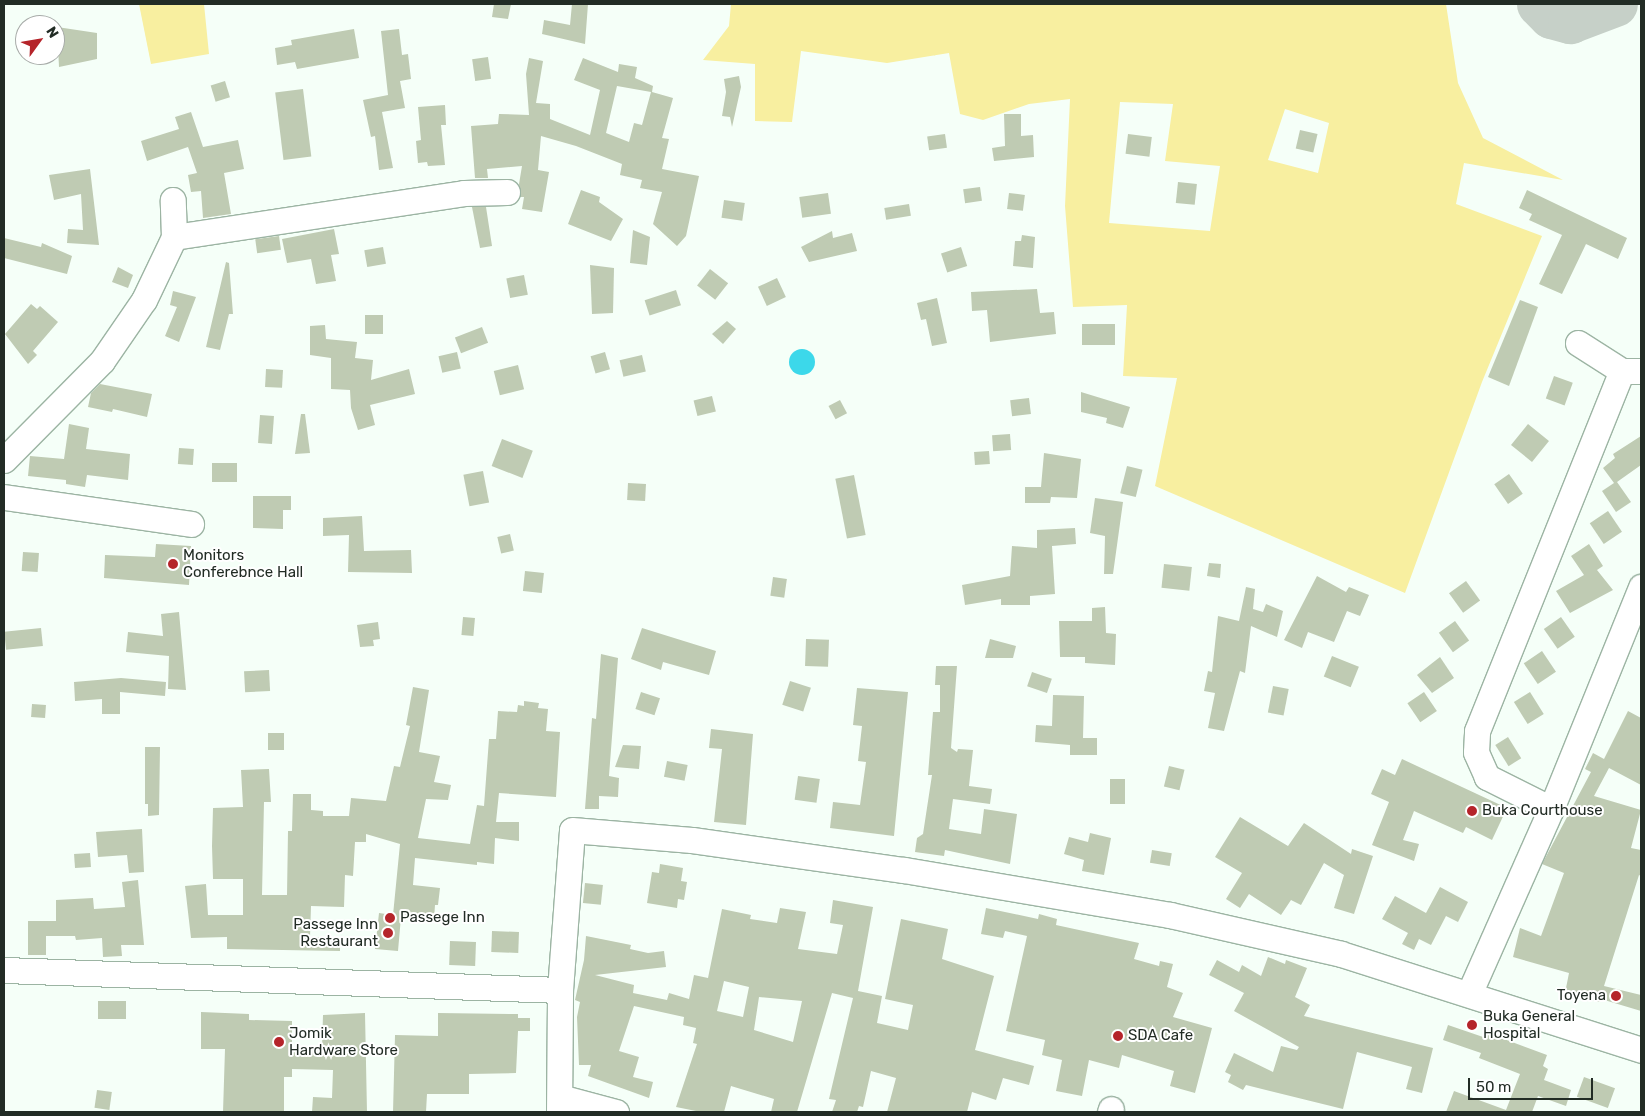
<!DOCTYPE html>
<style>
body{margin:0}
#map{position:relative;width:1645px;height:1116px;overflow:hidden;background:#f5fff8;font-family:Rubik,sans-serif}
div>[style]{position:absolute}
.green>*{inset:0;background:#f8efa0}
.water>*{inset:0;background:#3cd8ea}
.round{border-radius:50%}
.taxiway>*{height:45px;margin:-22.5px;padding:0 22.5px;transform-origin:22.5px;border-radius:22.5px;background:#c6d0c8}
.building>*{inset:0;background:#bfcbb3;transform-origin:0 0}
.roads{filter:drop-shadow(1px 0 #9cb4a3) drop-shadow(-1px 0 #9cb4a3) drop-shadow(0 1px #9cb4a3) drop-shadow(0 -1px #9cb4a3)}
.minor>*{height:25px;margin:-12.5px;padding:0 12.5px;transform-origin:12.5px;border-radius:12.5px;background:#fff}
.dots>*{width:14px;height:14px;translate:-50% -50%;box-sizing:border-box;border:2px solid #fff;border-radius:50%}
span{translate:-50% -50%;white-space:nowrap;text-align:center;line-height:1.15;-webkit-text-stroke:4px #fff;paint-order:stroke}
.poi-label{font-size:15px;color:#222c25}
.left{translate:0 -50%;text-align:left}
.right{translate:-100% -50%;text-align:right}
.frame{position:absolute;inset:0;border:5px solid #222c25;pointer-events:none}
.north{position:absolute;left:15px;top:15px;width:50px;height:50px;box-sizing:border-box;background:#fff;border:1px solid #a7aba8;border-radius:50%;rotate:58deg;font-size:14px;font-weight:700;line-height:20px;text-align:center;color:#222c25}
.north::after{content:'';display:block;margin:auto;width:18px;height:22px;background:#b5242a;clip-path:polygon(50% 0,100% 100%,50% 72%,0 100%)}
.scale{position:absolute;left:1468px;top:1078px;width:125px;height:22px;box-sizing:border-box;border:2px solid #222c25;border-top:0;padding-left:6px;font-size:15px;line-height:18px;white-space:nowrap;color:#222c25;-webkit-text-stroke:4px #fff;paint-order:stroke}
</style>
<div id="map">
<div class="green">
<div style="clip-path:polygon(139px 4px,204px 4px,209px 54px,151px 64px)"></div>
<div style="clip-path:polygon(evenodd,731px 4px,1446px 4px,1458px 83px,1483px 138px,1563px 180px,1464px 163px,1456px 204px,1542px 236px,1482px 382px,1405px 593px,1155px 486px,1177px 378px,1123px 376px,1127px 305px,1073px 307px,1065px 206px,1070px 99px,1029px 104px,983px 120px,960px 114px,949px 53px,887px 63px,801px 51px,792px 122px,755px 121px,755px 64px,703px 60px,729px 26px,731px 4px,1120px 102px,1173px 104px,1165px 161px,1220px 166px,1210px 231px,1109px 223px,1120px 102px,731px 4px,1285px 109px,1329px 123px,1318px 173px,1268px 160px,1285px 109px)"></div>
</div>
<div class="water">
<div class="round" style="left:789px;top:349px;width:26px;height:26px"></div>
</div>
<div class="taxiway">
<div style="left:1539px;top:4px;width:17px;rotate:45deg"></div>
<div style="left:1551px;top:16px;width:20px;rotate:15deg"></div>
<div style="left:1570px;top:21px;width:48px;rotate:-20.7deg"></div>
</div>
<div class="building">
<div style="clip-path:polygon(494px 4px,511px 4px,508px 19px,492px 17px)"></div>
<div style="clip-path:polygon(572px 4px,588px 4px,585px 44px,542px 34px,544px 20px,570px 25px)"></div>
<div style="clip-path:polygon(57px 27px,97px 33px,97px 59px,59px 67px)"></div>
<div style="clip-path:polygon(354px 29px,359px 58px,297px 69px,295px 62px,277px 65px,275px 48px,292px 45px,291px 40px)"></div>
<div style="clip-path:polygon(399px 29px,402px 55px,408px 54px,411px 79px,400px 81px,405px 108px,382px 112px,393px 168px,379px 170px,375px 136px,371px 137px,363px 100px,388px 95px,381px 31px)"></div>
<div style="left:488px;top:57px;width:22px;height:16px;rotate:82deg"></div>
<div style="clip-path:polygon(evenodd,529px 58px,543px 61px,536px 103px,550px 104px,550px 119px,590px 135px,600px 90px,574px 80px,583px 58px,618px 72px,619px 64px,637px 67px,635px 78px,653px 86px,652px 92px,673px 98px,662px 138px,669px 139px,662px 169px,699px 176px,686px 236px,677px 246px,653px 224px,662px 192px,640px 188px,642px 180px,620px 175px,622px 164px,576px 146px,541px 136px,538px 170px,549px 172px,542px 212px,522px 209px,524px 197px,520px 197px,519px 184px,522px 166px,487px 169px,488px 178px,475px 178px,471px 126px,498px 124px,499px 114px,529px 115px,526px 74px,529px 58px,617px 86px,651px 92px,642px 125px,634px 123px,629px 142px,606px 133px,617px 86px)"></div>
<div style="clip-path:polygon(739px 76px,741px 87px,732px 127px,730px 117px,722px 116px,726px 92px,724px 79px)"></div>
<div style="left:225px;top:81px;width:17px;height:15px;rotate:73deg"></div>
<div style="left:303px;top:89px;width:68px;height:28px;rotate:83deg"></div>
<div style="clip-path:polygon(445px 105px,446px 125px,441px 125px,445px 165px,428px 166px,427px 162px,418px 163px,416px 141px,421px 140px,418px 107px)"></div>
<div style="clip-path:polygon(191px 112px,203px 147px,238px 140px,244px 169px,224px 173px,231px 214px,203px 218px,201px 191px,191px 192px,188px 175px,197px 173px,188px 147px,147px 161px,141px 141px,179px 129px,175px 117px)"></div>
<div style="clip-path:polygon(1004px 114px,1021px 114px,1021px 136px,1033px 135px,1034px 157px,994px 161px,992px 148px,1005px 146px)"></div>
<div style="left:1300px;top:130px;width:18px;height:19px;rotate:13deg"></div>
<div style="left:945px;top:134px;width:14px;height:18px;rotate:82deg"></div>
<div style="left:1128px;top:134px;width:24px;height:20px;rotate:7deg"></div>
<div style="clip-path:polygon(90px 169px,99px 245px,67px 243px,68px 229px,83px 230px,81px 194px,54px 200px,49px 175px)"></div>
<div style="left:1178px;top:182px;width:19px;height:21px;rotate:6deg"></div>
<div style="left:980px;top:187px;width:14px;height:17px;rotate:82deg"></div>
<div style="clip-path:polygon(581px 190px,600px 197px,599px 202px,623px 219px,611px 241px,568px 224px)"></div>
<div style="clip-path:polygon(1527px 190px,1627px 238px,1618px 259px,1586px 244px,1562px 294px,1539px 284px,1562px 235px,1529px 220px,1532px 214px,1519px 208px)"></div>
<div style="left:828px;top:193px;width:21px;height:29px;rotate:82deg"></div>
<div style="left:1009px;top:193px;width:16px;height:16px;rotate:7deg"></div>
<div style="left:724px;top:200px;width:21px;height:18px;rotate:8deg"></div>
<div style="left:909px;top:204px;width:12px;height:25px;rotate:81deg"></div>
<div style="clip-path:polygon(472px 207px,486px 207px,492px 246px,480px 248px)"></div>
<div style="clip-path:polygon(334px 229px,339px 254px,331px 255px,336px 281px,316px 284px,311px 259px,287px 263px,282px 239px)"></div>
<div style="clip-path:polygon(633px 230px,650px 237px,647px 265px,630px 263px)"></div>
<div style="clip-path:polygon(832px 231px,833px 238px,852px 233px,857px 251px,809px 262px,801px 247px)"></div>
<div style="clip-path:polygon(1022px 235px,1035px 237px,1033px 268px,1013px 266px,1015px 241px,1021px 241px)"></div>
<div style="left:279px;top:236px;width:14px;height:24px;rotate:82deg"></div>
<div style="clip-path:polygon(4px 238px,41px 247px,42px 243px,72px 256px,67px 274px,4px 258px)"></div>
<div style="left:383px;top:247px;width:17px;height:19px;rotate:80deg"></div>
<div style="left:961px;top:247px;width:20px;height:21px;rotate:72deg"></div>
<div style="clip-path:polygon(226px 262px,229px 263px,233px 314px,229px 314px,220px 350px,206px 347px)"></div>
<div style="clip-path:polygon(590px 265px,614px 268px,613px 313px,592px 314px)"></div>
<div style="clip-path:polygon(118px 267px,133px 275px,128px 288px,112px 282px)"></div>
<div style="left:710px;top:269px;width:23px;height:21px;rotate:38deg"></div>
<div style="left:524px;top:275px;width:20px;height:18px;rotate:79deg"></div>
<div style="left:777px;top:278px;width:21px;height:21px;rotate:65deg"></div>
<div style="clip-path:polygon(1037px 289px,1040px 313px,1054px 312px,1056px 334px,990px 342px,987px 310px,972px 311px,971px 292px)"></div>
<div style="left:676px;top:290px;width:16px;height:33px;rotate:72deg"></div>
<div style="clip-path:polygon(173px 291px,196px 297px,179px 342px,165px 336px,177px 307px,170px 305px)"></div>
<div style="clip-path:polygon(937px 298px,947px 343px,932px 346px,926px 319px,921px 320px,917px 303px)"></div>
<div style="clip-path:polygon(1520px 300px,1538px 307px,1509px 386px,1488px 377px)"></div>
<div style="clip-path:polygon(31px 304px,37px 309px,40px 306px,58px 322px,33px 351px,37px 355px,28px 364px,5px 334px)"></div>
<div style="left:365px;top:315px;width:18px;height:19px"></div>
<div style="clip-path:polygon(727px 321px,736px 329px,723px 344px,712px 334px)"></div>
<div style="left:1082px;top:324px;width:33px;height:21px"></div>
<div style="clip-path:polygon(325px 325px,326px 339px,357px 342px,355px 358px,373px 360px,371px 380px,409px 369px,415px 394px,370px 405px,375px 425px,358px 430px,351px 408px,350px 390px,331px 389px,331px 358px,310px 355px,310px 326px)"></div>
<div style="left:482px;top:327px;width:17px;height:29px;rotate:69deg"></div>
<div style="left:457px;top:352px;width:17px;height:19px;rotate:77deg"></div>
<div style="left:605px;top:352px;width:18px;height:15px;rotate:74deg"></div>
<div style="left:642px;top:355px;width:17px;height:23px;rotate:77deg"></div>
<div style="left:518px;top:365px;width:25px;height:25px;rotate:76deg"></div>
<div style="left:266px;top:369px;width:17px;height:18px;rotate:3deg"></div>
<div style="left:1554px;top:376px;width:20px;height:24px;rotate:20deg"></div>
<div style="clip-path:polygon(100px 384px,152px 394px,147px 417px,113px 409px,112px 412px,88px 407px,91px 393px)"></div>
<div style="clip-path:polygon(1081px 392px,1130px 407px,1123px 428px,1106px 423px,1107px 418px,1081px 412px)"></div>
<div style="left:712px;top:396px;width:16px;height:19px;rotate:76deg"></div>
<div style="left:1029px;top:398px;width:16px;height:19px;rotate:83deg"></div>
<div style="left:840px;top:400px;width:15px;height:13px;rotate:62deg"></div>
<div style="clip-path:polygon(301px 414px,305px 414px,310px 453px,295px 454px)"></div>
<div style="left:260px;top:415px;width:14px;height:28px;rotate:4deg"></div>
<div style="clip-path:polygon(69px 424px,89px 428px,86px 449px,130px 454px,128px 480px,87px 475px,85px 487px,66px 484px,66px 480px,28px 476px,30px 456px,64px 459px)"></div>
<div style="left:1528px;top:424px;width:27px;height:27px;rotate:39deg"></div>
<div style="left:1010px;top:434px;width:16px;height:18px;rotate:86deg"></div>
<div style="clip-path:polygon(1641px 436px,1641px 465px,1617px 482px,1631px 502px,1616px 512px,1602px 491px,1614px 483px,1603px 468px,1615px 458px,1613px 454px)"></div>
<div style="left:502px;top:439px;width:33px;height:29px;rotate:21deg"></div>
<div style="left:179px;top:448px;width:15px;height:16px;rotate:4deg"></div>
<div style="left:989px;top:451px;width:13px;height:15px;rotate:86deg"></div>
<div style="clip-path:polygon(1044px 453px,1081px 459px,1077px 498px,1051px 497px,1050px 503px,1025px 503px,1025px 487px,1041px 487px)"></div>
<div style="left:212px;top:463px;width:25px;height:19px"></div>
<div style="left:1127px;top:466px;width:16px;height:28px;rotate:14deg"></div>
<div style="left:483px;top:471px;width:32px;height:20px;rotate:79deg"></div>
<div style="left:1509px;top:474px;width:24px;height:18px;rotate:55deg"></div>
<div style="left:854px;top:475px;width:61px;height:19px;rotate:79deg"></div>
<div style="left:628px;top:483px;width:18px;height:17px;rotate:3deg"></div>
<div style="clip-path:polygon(253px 496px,291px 496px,291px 510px,283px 510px,283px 529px,253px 528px)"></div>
<div style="clip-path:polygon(1095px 498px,1123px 502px,1113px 574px,1104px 574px,1105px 536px,1090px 533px)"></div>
<div style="left:1608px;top:511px;width:25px;height:22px;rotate:56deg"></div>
<div style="clip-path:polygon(362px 516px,364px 551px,411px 550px,412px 573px,348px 572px,349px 535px,323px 536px,323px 518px)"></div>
<div style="clip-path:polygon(1075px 528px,1076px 544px,1052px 546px,1055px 594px,1030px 596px,1030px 605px,1001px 605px,1001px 599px,965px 605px,962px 585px,1010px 576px,1012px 546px,1037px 548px,1037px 530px)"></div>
<div style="left:510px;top:534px;width:17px;height:13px;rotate:77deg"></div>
<div style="clip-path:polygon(156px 544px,191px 546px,189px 585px,104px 578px,105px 555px,155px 557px)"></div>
<div style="clip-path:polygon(1589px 544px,1603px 566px,1597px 570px,1613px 590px,1570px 613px,1556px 591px,1584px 575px,1571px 556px)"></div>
<div style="left:23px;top:552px;width:16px;height:19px;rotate:4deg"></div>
<div style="clip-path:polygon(1209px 563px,1221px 564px,1220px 578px,1207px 576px)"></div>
<div style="left:1164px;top:564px;width:28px;height:24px;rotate:6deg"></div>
<div style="left:525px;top:571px;width:19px;height:20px;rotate:6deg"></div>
<div style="clip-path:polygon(1317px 576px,1346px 592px,1349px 587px,1369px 595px,1360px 616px,1347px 611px,1334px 642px,1308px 632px,1302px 648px,1284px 640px)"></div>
<div style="left:773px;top:577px;width:14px;height:19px;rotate:8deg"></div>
<div style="left:1466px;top:581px;width:24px;height:21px;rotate:54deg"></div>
<div style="clip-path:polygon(1246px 587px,1255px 589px,1253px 609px,1263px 612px,1266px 604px,1283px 611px,1277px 637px,1251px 626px,1245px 673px,1240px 671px,1224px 731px,1208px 728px,1215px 693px,1204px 691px,1208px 671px,1212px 672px,1218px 616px,1239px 621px)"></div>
<div style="clip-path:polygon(1105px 607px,1106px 633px,1116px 634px,1115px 665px,1085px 663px,1085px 657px,1060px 657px,1059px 621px,1092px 621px,1092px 608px)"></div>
<div style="clip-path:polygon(179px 612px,186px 690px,168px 689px,169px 656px,126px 652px,128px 632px,163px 636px,161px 614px)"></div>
<div style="left:463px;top:617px;width:12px;height:18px;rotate:5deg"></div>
<div style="left:1561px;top:617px;width:24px;height:21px;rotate:55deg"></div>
<div style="left:1455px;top:621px;width:24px;height:20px;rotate:54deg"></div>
<div style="clip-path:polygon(378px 622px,380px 639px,373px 640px,374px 646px,360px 647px,357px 625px)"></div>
<div style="left:41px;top:628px;width:18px;height:37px;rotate:84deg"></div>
<div style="clip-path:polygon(642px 628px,716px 651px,709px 675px,663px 662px,661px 670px,631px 659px)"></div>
<div style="left:806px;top:639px;width:23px;height:27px;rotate:2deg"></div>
<div style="clip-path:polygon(990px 639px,1016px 646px,1013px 658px,985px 658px)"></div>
<div style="left:1542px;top:651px;width:25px;height:22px;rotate:56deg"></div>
<div style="clip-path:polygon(601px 654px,618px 658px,609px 776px,619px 778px,618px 797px,599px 796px,599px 809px,585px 809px,592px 718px,596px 719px)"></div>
<div style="left:1332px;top:656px;width:29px;height:22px;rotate:22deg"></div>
<div style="clip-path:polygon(1440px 657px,1454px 678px,1432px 693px,1417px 675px)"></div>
<div style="clip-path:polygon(936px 666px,957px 666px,951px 748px,957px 752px,958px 749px,973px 750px,969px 786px,992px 789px,990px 804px,953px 799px,949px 829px,981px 834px,984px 809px,1017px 814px,1010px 864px,945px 850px,944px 856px,915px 852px,917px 838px,923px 834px,932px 775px,928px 775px,933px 712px,940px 712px,940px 685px,935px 685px)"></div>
<div style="left:269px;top:670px;width:21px;height:25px;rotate:87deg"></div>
<div style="left:1032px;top:672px;width:21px;height:15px;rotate:19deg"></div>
<div style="clip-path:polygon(121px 678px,166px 682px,165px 696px,120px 692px,120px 714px,102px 714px,102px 699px,75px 701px,74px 682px)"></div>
<div style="left:790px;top:681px;width:22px;height:25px;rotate:18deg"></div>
<div style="left:1273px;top:686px;width:16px;height:27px;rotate:11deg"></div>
<div style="clip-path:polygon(413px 687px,429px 690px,419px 752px,440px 756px,434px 782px,451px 785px,448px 800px,426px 799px,418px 838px,470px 844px,477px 805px,484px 806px,489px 739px,496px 739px,498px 711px,517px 712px,518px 705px,524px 706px,524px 701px,539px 703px,538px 708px,548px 709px,546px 731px,560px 732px,556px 797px,499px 793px,496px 822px,519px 822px,519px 841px,495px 838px,494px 864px,477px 862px,477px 865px,415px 858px,413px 885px,440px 888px,438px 905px,435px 905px,434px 919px,401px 917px,398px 951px,375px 949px,379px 913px,393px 915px,400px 844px,366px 834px,366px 842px,355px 842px,353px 876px,345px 875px,344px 907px,311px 906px,310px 937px,340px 938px,340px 951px,227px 949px,227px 937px,191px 938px,185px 886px,206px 884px,208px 915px,243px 915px,243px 879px,213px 879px,212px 846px,213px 808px,243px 807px,241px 770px,269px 769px,271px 802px,264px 802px,262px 895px,287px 895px,288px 831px,292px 831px,293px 794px,311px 794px,311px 810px,323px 811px,323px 816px,349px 816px,351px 798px,386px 801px,394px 766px,400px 767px,410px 726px,406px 725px)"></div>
<div style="clip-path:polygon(857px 688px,908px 692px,894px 836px,830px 828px,833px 802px,860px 805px,866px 762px,858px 761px,862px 726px,853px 725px)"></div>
<div style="left:641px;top:692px;width:20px;height:18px;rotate:18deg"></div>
<div style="left:1424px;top:692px;width:23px;height:20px;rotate:56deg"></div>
<div style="left:1530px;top:692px;width:26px;height:19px;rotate:58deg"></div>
<div style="clip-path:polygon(1053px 695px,1084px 696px,1083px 738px,1097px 738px,1097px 755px,1070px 755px,1070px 745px,1035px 742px,1036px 725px,1052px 726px)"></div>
<div style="left:32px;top:704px;width:14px;height:13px;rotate:4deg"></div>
<div style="clip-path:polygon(1628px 711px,1641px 718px,1641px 785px,1609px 768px,1594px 796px,1641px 810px,1631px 848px,1641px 850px,1641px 876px,1639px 875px,1604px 986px,1641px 995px,1641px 1011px,1601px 999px,1600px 1002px,1565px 993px,1569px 973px,1513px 957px,1520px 928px,1541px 936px,1564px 873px,1542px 864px,1591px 772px,1585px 769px,1593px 753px,1604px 759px)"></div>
<div style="clip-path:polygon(711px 729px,753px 734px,746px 825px,714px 822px,722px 749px,709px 748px)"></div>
<div style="left:268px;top:733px;width:16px;height:17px"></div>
<div style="left:1508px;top:737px;width:25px;height:15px;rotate:58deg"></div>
<div style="clip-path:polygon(623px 745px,641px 746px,639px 769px,615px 767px)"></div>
<div style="clip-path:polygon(145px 747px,160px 747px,159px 815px,148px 816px,148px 804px,145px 804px)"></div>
<div style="clip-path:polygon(1402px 759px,1507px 808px,1492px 840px,1466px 827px,1463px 833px,1414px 811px,1403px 840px,1419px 844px,1414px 861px,1372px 845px,1389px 802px,1371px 794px,1382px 769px,1395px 775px)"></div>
<div style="left:667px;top:761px;width:21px;height:16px;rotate:11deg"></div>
<div style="left:1169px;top:766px;width:16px;height:21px;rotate:14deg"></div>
<div style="left:798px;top:776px;width:22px;height:24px;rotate:8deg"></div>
<div style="left:1110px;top:779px;width:15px;height:25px"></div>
<div style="clip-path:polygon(1240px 817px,1288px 846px,1304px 823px,1351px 854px,1352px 849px,1373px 856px,1354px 914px,1334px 908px,1344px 875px,1324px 863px,1301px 905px,1291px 900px,1281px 915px,1249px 894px,1240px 908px,1226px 899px,1242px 873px,1215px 857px)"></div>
<div style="clip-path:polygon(142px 829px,144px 872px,129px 873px,127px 855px,98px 857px,96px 832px)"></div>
<div style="clip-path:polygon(1090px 833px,1111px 838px,1104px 875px,1082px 871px,1084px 860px,1064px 854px,1069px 837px,1088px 842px)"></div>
<div style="left:1152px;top:850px;width:20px;height:13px;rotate:9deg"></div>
<div style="left:90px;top:853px;width:14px;height:16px;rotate:86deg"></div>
<div style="clip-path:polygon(660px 864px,683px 868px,681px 881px,687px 882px,684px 900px,678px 899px,677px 908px,647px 903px,652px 872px,659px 873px)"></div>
<div style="clip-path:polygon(138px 880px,144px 945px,121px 945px,122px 956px,103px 957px,102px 938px,76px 940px,75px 936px,46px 936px,46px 955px,28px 955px,28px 921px,56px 921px,56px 900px,93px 898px,94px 909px,125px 907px,122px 882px)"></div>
<div style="left:585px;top:883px;width:18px;height:20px;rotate:6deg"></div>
<div style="clip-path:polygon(1440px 887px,1468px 902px,1458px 922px,1446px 916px,1431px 945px,1419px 939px,1414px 950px,1402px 944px,1408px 933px,1382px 919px,1395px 896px,1426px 913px)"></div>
<div style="clip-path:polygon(evenodd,833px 900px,873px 907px,858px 991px,882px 996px,877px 1023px,908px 1030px,913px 1005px,885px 999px,901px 919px,948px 929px,942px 959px,994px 976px,975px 1050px,1034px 1066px,1029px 1085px,1003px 1078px,996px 1100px,972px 1092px,967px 1112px,887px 1112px,896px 1078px,871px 1071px,863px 1107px,859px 1106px,857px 1112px,832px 1112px,836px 1100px,829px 1099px,853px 998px,832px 993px,797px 1112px,771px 1112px,774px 1099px,731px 1086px,724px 1112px,701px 1112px,676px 1107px,697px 1044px,693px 1043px,696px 1028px,683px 1025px,684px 1017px,634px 1006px,619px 1051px,639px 1057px,633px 1077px,653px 1082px,649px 1098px,588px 1076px,591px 1065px,579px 1065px,577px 1017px,580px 1002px,575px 1000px,584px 960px,586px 936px,631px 945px,630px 949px,648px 953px,664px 951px,666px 967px,595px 975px,634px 985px,633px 993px,667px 1000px,669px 993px,689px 999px,694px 975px,708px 978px,722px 909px,751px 915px,750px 919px,777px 923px,780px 908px,806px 912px,798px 949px,837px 954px,843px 925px,830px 923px,833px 900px,724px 981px,749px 987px,743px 1017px,717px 1011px,724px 981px,833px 900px,759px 997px,802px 1001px,793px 1042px,754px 1030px,759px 997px)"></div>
<div style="clip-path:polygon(986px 908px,1038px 919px,1039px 914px,1057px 919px,1056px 925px,1139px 943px,1134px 959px,1159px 966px,1160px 961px,1173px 964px,1167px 987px,1183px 993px,1173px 1017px,1212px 1028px,1195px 1093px,1170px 1086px,1174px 1071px,1122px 1055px,1119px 1068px,1089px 1060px,1082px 1096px,1056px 1091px,1062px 1060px,1042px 1055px,1045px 1040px,1006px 1031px,1027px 936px,1005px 931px,1003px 938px,981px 934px)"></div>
<div style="left:492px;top:931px;width:27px;height:21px;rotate:2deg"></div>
<div style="left:450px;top:941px;width:26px;height:24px;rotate:2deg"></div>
<div style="clip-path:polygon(1268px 957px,1285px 964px,1286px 960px,1307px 968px,1295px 997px,1310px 1005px,1304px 1016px,1433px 1048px,1422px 1093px,1406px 1089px,1412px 1067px,1357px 1052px,1343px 1109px,1246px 1085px,1243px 1090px,1228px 1082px,1231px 1075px,1225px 1072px,1234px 1053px,1273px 1072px,1281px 1046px,1297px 1050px,1299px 1047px,1234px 1011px,1244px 993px,1209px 975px,1217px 960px,1239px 972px,1242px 965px,1261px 976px)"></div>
<div style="left:98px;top:1001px;width:28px;height:18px"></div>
<div style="clip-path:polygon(201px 1012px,249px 1014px,249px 1020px,292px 1021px,292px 1047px,322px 1047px,323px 1015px,365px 1013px,367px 1112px,312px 1112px,313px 1097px,332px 1098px,333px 1070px,292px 1069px,292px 1077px,284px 1077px,284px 1112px,223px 1112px,225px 1049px,201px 1049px)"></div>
<div style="clip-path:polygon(438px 1013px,518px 1014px,518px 1018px,530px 1018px,530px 1031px,518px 1031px,516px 1073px,469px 1074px,469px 1094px,427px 1094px,426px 1112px,393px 1112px,395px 1035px,438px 1036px)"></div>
<div style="clip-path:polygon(1448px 1025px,1486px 1038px,1488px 1033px,1547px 1055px,1543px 1066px,1548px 1069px,1544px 1080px,1571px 1090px,1566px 1106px,1538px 1096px,1532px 1112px,1446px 1112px,1454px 1091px,1506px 1110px,1520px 1074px,1479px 1058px,1481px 1053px,1443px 1040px)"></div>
<div style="left:1584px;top:1077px;width:33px;height:21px;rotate:20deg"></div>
<div style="left:97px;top:1090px;width:15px;height:18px;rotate:8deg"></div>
</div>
<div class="roads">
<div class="minor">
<div style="left:174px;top:237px;width:293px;rotate:-8.6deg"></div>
<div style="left:464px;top:193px;width:43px;rotate:-1.3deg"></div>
<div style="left:1578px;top:343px;width:52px;rotate:32.5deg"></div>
<div style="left:1622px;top:371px;width:19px"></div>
<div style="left:4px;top:460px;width:139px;rotate:-45.3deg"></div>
<div style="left:102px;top:361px;width:74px;rotate:-55.5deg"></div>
<div style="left:144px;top:300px;width:70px;rotate:-64.5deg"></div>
<div style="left:174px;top:237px;width:37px;rotate:-92deg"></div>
<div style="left:4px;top:497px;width:189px;rotate:8.2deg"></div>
<div style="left:1551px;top:809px;width:72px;rotate:-153.4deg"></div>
<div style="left:1487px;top:777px;width:27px;rotate:-114deg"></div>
<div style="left:1476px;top:752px;width:21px;rotate:-87deg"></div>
<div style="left:1477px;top:731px;width:388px;rotate:-68.1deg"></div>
<div style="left:4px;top:970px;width:556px;rotate:2.06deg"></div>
<div style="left:1469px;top:994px;width:202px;rotate:-66.1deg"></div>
<div style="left:1551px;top:809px;width:240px;rotate:-67.9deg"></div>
<div style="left:560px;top:1097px;width:58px;rotate:15deg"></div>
<div style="left:559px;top:1112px;width:122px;rotate:-89.5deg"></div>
<div style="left:560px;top:990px;width:160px;rotate:-85.7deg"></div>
<div style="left:572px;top:830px;width:120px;rotate:4.8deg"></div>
<div style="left:692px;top:840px;width:214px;rotate:8.1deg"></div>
<div style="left:904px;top:870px;width:270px;rotate:9.6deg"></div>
<div style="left:1170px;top:915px;width:175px;rotate:12.8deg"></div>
<div style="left:1341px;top:954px;width:315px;rotate:17.7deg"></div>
<div style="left:1110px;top:1112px;width:3px;rotate:-72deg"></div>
</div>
</div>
<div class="dots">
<div style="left:173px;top:564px;background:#b5242a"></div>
<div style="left:1472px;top:811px;background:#b5242a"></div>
<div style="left:390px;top:918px;background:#b5242a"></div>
<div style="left:388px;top:933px;background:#b5242a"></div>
<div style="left:1616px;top:996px;background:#b5242a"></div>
<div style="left:1472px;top:1025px;background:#b5242a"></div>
<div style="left:1118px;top:1036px;background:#b5242a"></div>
<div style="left:279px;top:1042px;background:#b5242a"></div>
</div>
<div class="poi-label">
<span class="left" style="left:183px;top:564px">Monitors<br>Conferebnce Hall</span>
<span class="left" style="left:1482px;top:811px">Buka Courthouse</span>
<span class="left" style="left:400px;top:918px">Passege Inn</span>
<span class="right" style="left:378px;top:933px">Passege Inn<br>Restaurant</span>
<span class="right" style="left:1606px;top:996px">Toyena</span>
<span class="left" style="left:1483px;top:1025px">Buka General<br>Hospital</span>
<span class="left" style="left:289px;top:1042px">Jomik<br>Hardware Store</span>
<span class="left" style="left:1128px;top:1036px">SDA Cafe</span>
</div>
<div class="frame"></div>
<div class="north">N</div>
<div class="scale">50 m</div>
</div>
